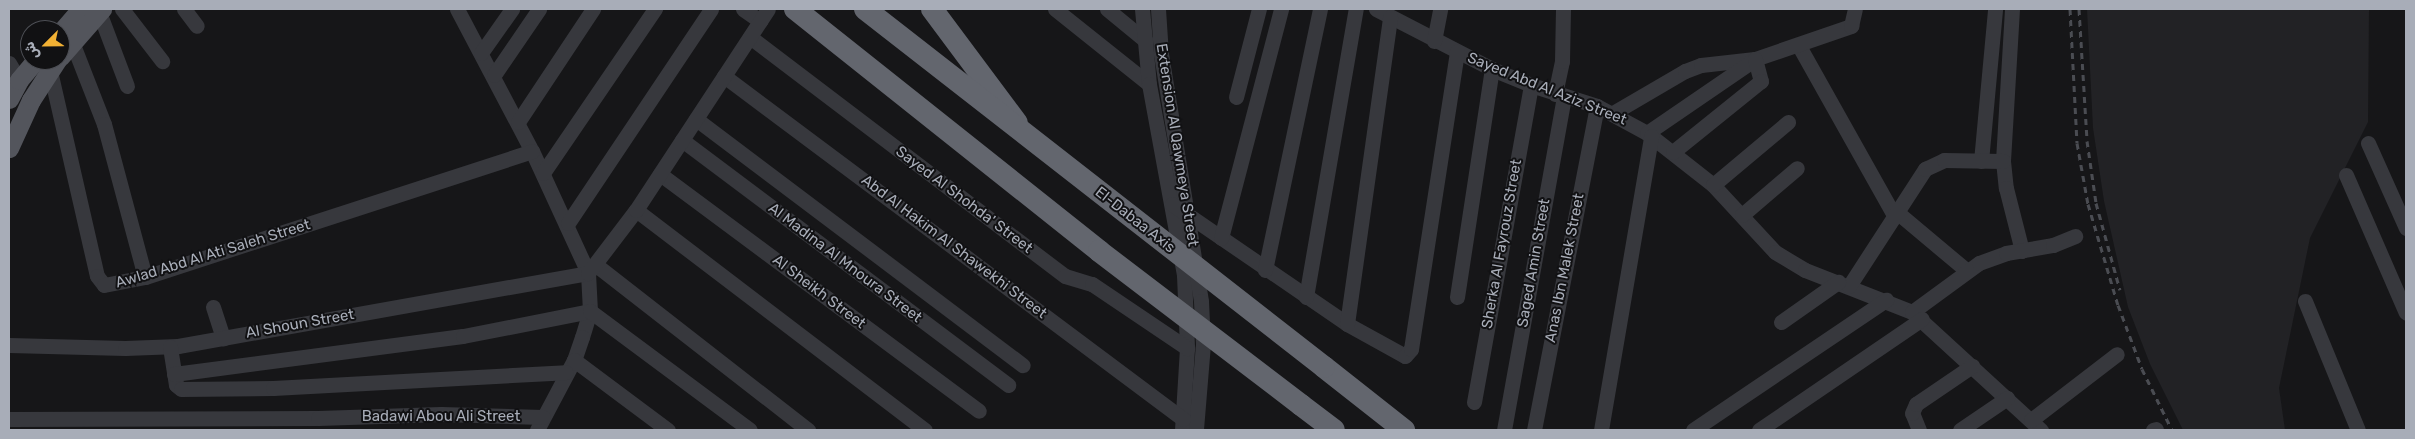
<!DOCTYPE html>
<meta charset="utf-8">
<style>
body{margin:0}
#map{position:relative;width:2415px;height:439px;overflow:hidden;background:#161618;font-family:Rubik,"Noto Sans Arabic",sans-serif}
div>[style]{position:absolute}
.built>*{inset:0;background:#222225}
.minor>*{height:15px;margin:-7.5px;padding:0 7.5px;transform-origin:7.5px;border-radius:7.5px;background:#37383d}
.major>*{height:19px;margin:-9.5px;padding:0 9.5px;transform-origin:9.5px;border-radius:9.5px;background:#53555c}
.highway>*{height:22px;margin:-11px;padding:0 11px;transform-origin:11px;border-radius:11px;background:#63666e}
.rail>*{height:3px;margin-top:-1.5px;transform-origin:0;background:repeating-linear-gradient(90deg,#4a4c52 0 6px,transparent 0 11px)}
.highway-bridge>*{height:22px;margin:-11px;padding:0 11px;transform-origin:11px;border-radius:11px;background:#63666e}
span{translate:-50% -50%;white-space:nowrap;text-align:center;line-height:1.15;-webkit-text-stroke:4px #111113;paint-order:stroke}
.street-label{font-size:15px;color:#a8adb8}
.frame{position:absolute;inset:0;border:10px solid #a8adb8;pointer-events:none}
.north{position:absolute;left:20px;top:20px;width:50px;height:50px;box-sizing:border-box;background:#111113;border:1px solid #4d4f55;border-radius:50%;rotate:247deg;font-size:14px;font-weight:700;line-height:20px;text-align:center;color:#a8adb8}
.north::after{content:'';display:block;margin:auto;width:18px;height:22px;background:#f2b134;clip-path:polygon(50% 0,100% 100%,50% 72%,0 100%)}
</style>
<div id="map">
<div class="built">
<div style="clip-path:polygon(2087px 9px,2369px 9px,2368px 122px,2310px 238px,2279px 388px,2285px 430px,2183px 430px,2150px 364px,2128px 307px,2104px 201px,2093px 128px)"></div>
</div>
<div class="minor">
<div style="left:122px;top:9px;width:66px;rotate:52.4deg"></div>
<div style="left:184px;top:9px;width:21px;rotate:53deg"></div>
<div style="left:457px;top:9px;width:161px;rotate:62.2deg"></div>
<div style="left:532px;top:151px;width:134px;rotate:65.3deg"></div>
<div style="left:588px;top:273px;width:38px;rotate:87deg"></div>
<div style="left:590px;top:311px;width:27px;rotate:107deg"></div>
<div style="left:582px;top:337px;width:24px;rotate:109deg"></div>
<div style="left:574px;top:360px;width:79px;rotate:117.9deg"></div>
<div style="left:743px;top:9px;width:21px;rotate:35deg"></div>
<div style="left:1055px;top:9px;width:120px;rotate:38.6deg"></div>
<div style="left:1107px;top:9px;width:50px;rotate:39.4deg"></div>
<div style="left:1142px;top:9px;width:75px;rotate:84.7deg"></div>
<div style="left:1149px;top:84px;width:194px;rotate:79.6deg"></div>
<div style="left:1184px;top:275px;width:73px;rotate:87.6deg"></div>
<div style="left:1187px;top:348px;width:82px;rotate:93.5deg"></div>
<div style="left:1158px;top:9px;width:45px;rotate:86.2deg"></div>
<div style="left:1161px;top:54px;width:250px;rotate:80.8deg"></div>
<div style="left:1201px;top:301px;width:43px;rotate:87.3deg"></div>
<div style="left:1203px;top:344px;width:86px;rotate:94.7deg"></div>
<div style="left:1376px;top:9px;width:131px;rotate:27.3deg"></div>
<div style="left:1492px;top:69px;width:42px;rotate:22.3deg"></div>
<div style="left:1531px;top:85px;width:69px;rotate:17.7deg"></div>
<div style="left:1597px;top:106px;width:57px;rotate:28.4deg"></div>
<div style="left:1647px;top:133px;width:84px;rotate:38.2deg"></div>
<div style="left:1713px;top:185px;width:91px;rotate:47.2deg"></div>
<div style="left:1775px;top:252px;width:35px;rotate:31deg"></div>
<div style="left:1805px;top:270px;width:115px;rotate:21.4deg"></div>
<div style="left:1912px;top:312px;width:175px;rotate:42.5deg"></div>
<div style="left:2012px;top:9px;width:152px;rotate:93.4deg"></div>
<div style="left:2003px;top:161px;width:27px;rotate:84deg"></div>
<div style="left:2006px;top:188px;width:65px;rotate:75.7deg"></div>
<div style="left:99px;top:12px;width:79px;rotate:69.3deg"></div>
<div style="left:750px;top:37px;width:395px;rotate:37.2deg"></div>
<div style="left:1065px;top:276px;width:28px;rotate:17deg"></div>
<div style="left:1092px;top:284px;width:115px;rotate:34deg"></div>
<div style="left:1434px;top:41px;width:33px;rotate:-79deg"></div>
<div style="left:72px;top:42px;width:88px;rotate:68.7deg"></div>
<div style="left:104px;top:124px;width:158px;rotate:75deg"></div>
<div style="left:1799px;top:46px;width:196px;rotate:60.7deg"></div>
<div style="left:481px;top:53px;width:54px;rotate:-54.8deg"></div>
<div style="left:9px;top:63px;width:20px;rotate:60deg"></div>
<div style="left:50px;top:71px;width:210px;rotate:77.1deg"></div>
<div style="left:97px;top:276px;width:11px;rotate:52deg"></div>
<div style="left:104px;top:285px;width:42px;rotate:-11deg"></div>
<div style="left:145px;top:277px;width:407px;rotate:-18deg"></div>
<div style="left:494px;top:75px;width:80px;rotate:-55.7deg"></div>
<div style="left:724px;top:76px;width:573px;rotate:36.77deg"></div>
<div style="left:1555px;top:94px;width:34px;rotate:-78deg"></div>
<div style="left:1562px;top:61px;width:52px;rotate:-88.9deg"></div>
<div style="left:1236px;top:97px;width:91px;rotate:-75.4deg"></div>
<div style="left:1613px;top:113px;width:83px;rotate:-30.3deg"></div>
<div style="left:1685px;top:71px;width:17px;rotate:-21deg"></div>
<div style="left:1701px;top:65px;width:54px;rotate:-6.3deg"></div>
<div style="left:1755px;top:59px;width:102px;rotate:-19deg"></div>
<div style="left:1851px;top:26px;width:17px;rotate:-77deg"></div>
<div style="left:696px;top:119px;width:409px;rotate:37deg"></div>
<div style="left:518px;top:122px;width:136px;rotate:-56.4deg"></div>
<div style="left:1647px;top:133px;width:131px;rotate:-34.4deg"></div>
<div style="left:1755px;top:59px;width:23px;rotate:75deg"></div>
<div style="left:1761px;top:81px;width:113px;rotate:141.1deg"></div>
<div style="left:682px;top:140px;width:408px;rotate:36.9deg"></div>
<div style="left:2368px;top:143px;width:93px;rotate:65.9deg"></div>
<div style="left:1981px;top:161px;width:153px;rotate:-84.7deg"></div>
<div style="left:543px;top:173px;width:199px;rotate:-55.7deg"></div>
<div style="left:660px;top:174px;width:397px;rotate:36.6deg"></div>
<div style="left:2346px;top:175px;width:150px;rotate:66.5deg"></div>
<div style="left:1713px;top:185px;width:98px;rotate:-40deg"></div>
<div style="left:1172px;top:204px;width:212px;rotate:34.4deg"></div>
<div style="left:1347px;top:324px;width:66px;rotate:28.9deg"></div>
<div style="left:1405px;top:356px;width:9px;rotate:-49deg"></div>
<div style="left:1411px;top:349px;width:301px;rotate:-81.2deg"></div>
<div style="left:636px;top:210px;width:363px;rotate:37.3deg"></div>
<div style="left:1898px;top:213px;width:90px;rotate:40deg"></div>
<div style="left:1742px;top:215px;width:72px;rotate:-40.5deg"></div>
<div style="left:568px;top:223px;width:257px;rotate:-56.2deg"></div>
<div style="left:1221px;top:238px;width:237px;rotate:-75.3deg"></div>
<div style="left:596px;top:265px;width:269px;rotate:37.9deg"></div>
<div style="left:1265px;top:270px;width:267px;rotate:-78.1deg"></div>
<div style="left:1849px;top:286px;width:140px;rotate:-57deg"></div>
<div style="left:1925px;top:169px;width:21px;rotate:-25deg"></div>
<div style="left:1944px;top:160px;width:59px;rotate:1deg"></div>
<div style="left:1306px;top:297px;width:292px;rotate:-80.2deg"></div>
<div style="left:1457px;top:297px;width:231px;rotate:-81.3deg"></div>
<div style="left:2305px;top:301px;width:139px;rotate:67.7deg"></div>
<div style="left:213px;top:307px;width:33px;rotate:72deg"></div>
<div style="left:1912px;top:312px;width:83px;rotate:-36.2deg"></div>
<div style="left:1979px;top:263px;width:29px;rotate:-20deg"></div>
<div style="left:2006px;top:253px;width:48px;rotate:-9.7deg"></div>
<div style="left:2053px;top:245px;width:24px;rotate:-22deg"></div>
<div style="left:1781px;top:322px;width:70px;rotate:-35.1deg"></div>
<div style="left:1347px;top:324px;width:310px;rotate:-82deg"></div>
<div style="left:9px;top:345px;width:116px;rotate:1.5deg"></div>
<div style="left:125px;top:348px;width:53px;rotate:-2.2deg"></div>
<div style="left:178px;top:346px;width:416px;rotate:-10.1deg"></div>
<div style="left:588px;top:273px;width:79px;rotate:-52.7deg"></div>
<div style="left:636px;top:210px;width:240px;rotate:-56.7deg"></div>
<div style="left:170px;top:347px;width:38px;rotate:81deg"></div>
<div style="left:176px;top:385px;width:6px;rotate:39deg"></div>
<div style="left:181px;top:389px;width:92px;rotate:-0.6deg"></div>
<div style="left:273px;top:388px;width:293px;rotate:-3.1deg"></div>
<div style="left:574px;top:360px;width:117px;rotate:36.7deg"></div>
<div style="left:174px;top:374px;width:291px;rotate:-7.5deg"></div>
<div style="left:463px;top:336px;width:129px;rotate:-11.1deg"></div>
<div style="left:590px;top:311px;width:199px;rotate:36.6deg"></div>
<div style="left:1474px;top:402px;width:322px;rotate:-79.8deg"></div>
<div style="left:9px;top:419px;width:309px;rotate:-0.2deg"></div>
<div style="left:318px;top:418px;width:123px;rotate:-1.9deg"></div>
<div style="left:441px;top:414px;width:102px;rotate:1.7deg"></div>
<div style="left:2031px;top:420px;width:108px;rotate:-37.5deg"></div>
<div style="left:1504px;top:430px;width:338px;rotate:-79.8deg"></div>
<div style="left:1534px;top:430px;width:330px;rotate:-79deg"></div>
<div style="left:1601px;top:430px;width:298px;rotate:-80.3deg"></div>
<div style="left:1693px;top:430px;width:233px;rotate:-34deg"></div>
<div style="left:1759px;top:430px;width:197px;rotate:-34.3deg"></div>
<div style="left:1919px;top:430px;width:18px;rotate:-112deg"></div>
<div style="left:1912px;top:413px;width:10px;rotate:-66deg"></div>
<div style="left:1916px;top:404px;width:68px;rotate:-34.2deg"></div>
<div style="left:1960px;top:430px;width:57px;rotate:-34.2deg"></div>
<div style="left:2153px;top:430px;width:3px;rotate:-18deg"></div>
</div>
<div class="major">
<div style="left:60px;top:33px;width:32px;rotate:-49deg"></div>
<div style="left:60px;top:57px;width:64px;rotate:-48.8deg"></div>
<div style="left:9px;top:99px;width:21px;rotate:-62deg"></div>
<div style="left:19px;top:80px;width:26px;rotate:-50deg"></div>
<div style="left:9px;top:148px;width:53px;rotate:-65.4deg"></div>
<div style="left:31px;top:100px;width:48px;rotate:-57deg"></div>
</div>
<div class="highway">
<div style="left:932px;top:9px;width:142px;rotate:53.3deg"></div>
<div style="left:1324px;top:367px;width:102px;rotate:38.2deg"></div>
<div style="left:1301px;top:405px;width:41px;rotate:37.1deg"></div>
</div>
<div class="rail">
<div style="left:2070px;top:9px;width:134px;rotate:87deg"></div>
<div style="left:2077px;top:143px;width:62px;rotate:79.8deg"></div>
<div style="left:2088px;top:204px;width:105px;rotate:73.5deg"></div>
<div style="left:2118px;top:305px;width:68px;rotate:69.4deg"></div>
<div style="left:2142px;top:369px;width:68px;rotate:63.8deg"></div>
<div style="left:2079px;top:9px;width:132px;rotate:86.5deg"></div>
<div style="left:2087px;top:141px;width:63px;rotate:81.7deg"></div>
<div style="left:2096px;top:203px;width:90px;rotate:74.6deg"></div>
</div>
<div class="highway-bridge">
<div style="left:795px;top:9px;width:389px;rotate:38.5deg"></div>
<div style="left:1099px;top:251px;width:254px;rotate:37.3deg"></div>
<div style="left:865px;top:9px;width:582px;rotate:37.95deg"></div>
</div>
<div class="street-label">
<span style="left:1547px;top:89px;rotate:22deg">Sayed Abd Al Aziz Street</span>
<span style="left:1177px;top:145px;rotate:81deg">Extension Al Qawmeya Street</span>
<span style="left:964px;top:200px;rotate:37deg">Sayed Al Shohda' Street</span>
<span style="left:1135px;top:220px;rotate:38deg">El-Dabaa Axis</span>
<span style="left:1502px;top:244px;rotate:-80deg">Sherka Al Fayrouz Street</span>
<span style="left:954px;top:247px;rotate:37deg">Abd Al Hakim Al Shawekhi Street</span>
<span style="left:213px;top:254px;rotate:-17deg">Awlad Abd Al Ati Saleh Street</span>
<span style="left:845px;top:263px;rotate:37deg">Al Madina Al Mnoura Street</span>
<span style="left:1534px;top:263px;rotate:-80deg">Saged Amin Street</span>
<span style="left:1565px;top:268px;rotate:-79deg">Anas Ibn Malek Street</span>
<span style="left:819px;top:292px;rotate:37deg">Al Sheikh Street</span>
<span style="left:300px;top:324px;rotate:-10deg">Al Shoun Street</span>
<span style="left:441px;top:417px">Badawi Abou Ali Street</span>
</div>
<div class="frame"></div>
<div class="north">ش</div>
</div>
